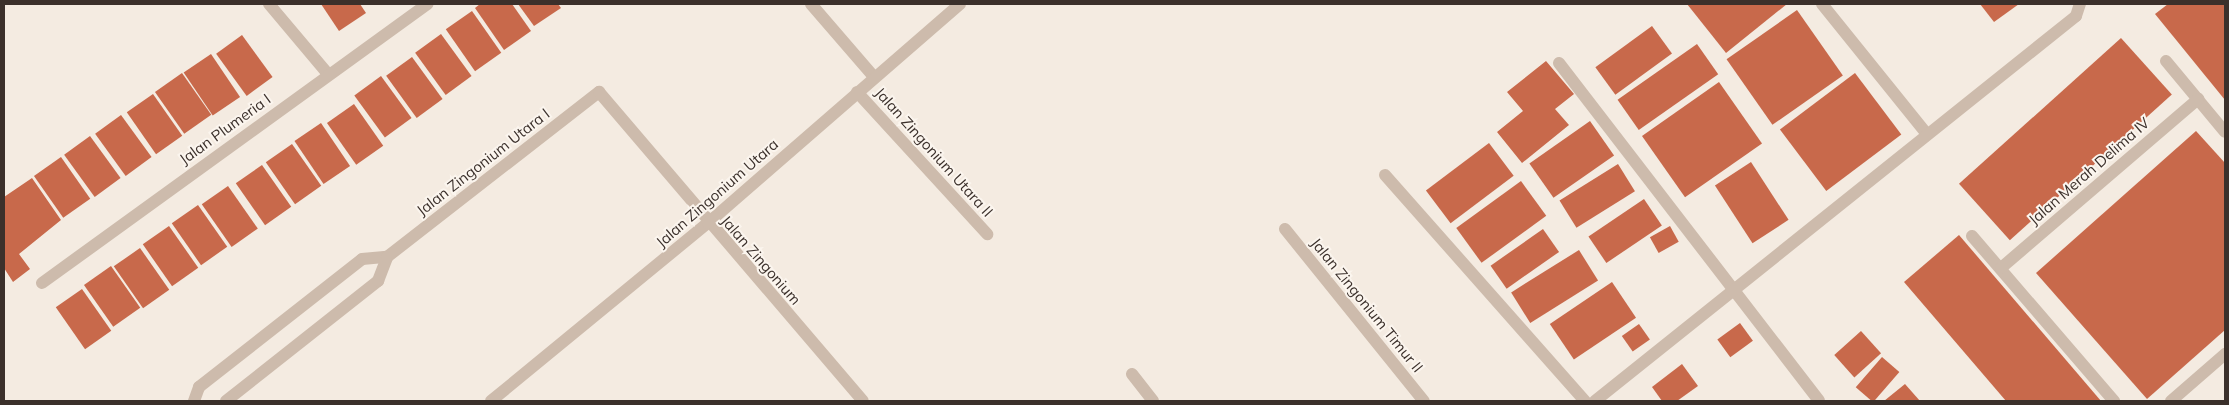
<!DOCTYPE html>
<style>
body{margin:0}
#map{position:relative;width:2229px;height:405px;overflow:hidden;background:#f4ebe1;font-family:Mulish,sans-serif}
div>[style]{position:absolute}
.building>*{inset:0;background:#c8694b;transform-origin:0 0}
.minor>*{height:12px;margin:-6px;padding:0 6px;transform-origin:6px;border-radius:6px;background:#cdbbac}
span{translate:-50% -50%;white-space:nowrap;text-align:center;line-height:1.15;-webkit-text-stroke:4px #fbf5ee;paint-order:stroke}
.street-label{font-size:15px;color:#3b302b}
.frame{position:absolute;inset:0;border:5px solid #3b302b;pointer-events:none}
</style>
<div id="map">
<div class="building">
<div style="clip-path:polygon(321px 4px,360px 4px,366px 13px,339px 31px)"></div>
<div style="clip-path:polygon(480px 4px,512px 4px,531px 31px,504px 50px,475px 8px)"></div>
<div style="clip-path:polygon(518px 4px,558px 4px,561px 8px,534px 26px)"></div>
<div style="clip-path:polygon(1687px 4px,1787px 4px,1726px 53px)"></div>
<div style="clip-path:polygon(1980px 4px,2019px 4px,1994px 22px)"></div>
<div style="clip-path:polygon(2168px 4px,2225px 4px,2225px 100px,2155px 14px)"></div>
<div style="left:1797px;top:10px;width:80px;height:86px;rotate:55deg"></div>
<div style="left:472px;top:11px;width:51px;height:32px;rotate:55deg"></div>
<div style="left:1652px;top:26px;width:34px;height:70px;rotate:54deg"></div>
<div style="left:441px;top:34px;width:52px;height:32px;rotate:54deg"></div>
<div style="left:242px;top:35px;width:52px;height:32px;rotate:54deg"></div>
<div style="left:2121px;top:38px;width:76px;height:218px;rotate:48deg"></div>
<div style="left:1697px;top:44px;width:37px;height:97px;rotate:55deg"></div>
<div style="left:211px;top:54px;width:52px;height:33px;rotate:56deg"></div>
<div style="left:412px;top:57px;width:52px;height:32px;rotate:54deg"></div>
<div style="clip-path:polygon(1546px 61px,1574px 94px,1555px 109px,1569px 125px,1522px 163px,1497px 132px,1523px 111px,1507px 92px)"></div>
<div style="left:182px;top:73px;width:51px;height:33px;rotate:55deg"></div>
<div style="left:1855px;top:73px;width:77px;height:94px;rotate:53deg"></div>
<div style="left:381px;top:76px;width:52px;height:33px;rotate:54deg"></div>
<div style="left:1719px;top:82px;width:75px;height:94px;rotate:55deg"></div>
<div style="left:153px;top:94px;width:51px;height:32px;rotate:55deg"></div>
<div style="left:354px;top:104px;width:51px;height:33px;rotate:55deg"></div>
<div style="left:121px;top:115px;width:52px;height:32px;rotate:54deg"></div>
<div style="left:1590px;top:121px;width:42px;height:74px;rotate:55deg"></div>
<div style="left:321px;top:123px;width:52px;height:32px;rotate:56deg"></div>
<div style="clip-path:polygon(2196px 131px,2225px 163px,2225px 330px,2147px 399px,2036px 273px)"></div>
<div style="left:90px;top:136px;width:52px;height:32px;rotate:54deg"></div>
<div style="left:1489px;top:143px;width:41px;height:79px;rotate:53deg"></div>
<div style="left:292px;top:144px;width:51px;height:32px;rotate:55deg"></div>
<div style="left:61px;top:157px;width:51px;height:33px;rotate:55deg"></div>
<div style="left:1751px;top:162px;width:69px;height:43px;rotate:57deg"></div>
<div style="left:1618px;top:164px;width:32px;height:69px;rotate:58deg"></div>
<div style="left:262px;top:165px;width:51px;height:32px;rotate:55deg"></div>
<div style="clip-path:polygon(32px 178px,61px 220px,19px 254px,30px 269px,13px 282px,4px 268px,4px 197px)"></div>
<div style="left:1521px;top:181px;width:43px;height:80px;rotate:54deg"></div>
<div style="left:228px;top:186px;width:52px;height:32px;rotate:55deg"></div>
<div style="left:1644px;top:199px;width:32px;height:67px;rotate:56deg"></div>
<div style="left:198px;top:205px;width:51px;height:32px;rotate:55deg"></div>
<div style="left:169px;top:226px;width:51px;height:32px;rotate:55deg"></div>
<div style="left:1670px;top:226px;width:18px;height:23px;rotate:61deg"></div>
<div style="left:1543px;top:229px;width:28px;height:64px;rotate:55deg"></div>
<div style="clip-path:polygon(1959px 235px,2101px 401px,2006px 401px,1904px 282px)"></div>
<div style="left:140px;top:248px;width:51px;height:32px;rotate:55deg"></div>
<div style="left:1579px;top:250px;width:36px;height:80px;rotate:58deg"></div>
<div style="left:111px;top:266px;width:51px;height:33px;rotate:55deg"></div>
<div style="left:1612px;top:282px;width:43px;height:75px;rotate:56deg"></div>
<div style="left:82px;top:289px;width:51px;height:32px;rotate:55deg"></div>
<div style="left:1740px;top:323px;width:22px;height:28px;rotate:54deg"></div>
<div style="left:1639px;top:324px;width:19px;height:21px;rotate:55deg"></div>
<div style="left:1861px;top:331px;width:30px;height:36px;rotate:48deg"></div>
<div style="left:1882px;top:357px;width:23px;height:40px;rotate:41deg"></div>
<div style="clip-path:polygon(1682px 364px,1698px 386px,1677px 401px,1662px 401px,1652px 387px)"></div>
<div style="clip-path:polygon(1905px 384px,1920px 401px,1884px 401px)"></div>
</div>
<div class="minor">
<div style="left:269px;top:4px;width:92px;rotate:49.9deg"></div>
<div style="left:811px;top:4px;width:96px;rotate:49.2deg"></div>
<div style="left:1822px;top:4px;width:166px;rotate:51.1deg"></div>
<div style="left:2166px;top:61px;width:92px;rotate:50.3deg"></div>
<div style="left:1559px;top:63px;width:426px;rotate:52.4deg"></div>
<div style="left:857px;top:92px;width:193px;rotate:47.5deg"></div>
<div style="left:1385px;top:175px;width:302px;rotate:48.5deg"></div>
<div style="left:1285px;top:229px;width:221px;rotate:51.1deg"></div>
<div style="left:1972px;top:236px;width:218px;rotate:49.3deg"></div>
<div style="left:2001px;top:268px;width:260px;rotate:-40.6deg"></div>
<div style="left:42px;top:283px;width:476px;rotate:-35.9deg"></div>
<div style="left:1132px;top:374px;width:34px;rotate:52deg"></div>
<div style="left:194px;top:401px;width:15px;rotate:-70deg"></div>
<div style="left:199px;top:387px;width:207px;rotate:-38.1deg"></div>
<div style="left:362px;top:259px;width:25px;rotate:-5deg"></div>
<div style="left:226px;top:401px;width:194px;rotate:-38.3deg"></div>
<div style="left:378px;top:281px;width:26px;rotate:-69deg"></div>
<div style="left:387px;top:257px;width:269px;rotate:-37.9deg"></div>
<div style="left:599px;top:92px;width:406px;rotate:49.5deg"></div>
<div style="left:491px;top:401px;width:281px;rotate:-39.4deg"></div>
<div style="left:708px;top:223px;width:334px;rotate:-41deg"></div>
<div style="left:1595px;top:401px;width:616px;rotate:-38.67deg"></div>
<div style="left:2076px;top:16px;width:13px;rotate:-72deg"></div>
<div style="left:2171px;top:401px;width:72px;rotate:-41deg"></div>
</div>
<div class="street-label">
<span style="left:225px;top:129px;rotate:-36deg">Jalan Plumeria I</span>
<span style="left:934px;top:152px;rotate:48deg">Jalan Zingonium Utara II</span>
<span style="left:483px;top:162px;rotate:-38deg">Jalan Zingonium Utara I</span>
<span style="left:2089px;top:171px;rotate:-41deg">Jalan Merah Delima IV</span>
<span style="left:717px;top:193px;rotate:-41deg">Jalan Zingonium Utara</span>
<span style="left:761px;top:260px;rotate:49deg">Jalan Zingonium</span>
<span style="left:1367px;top:305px;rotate:51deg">Jalan Zingonium Timur II</span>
</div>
<div class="frame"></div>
</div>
